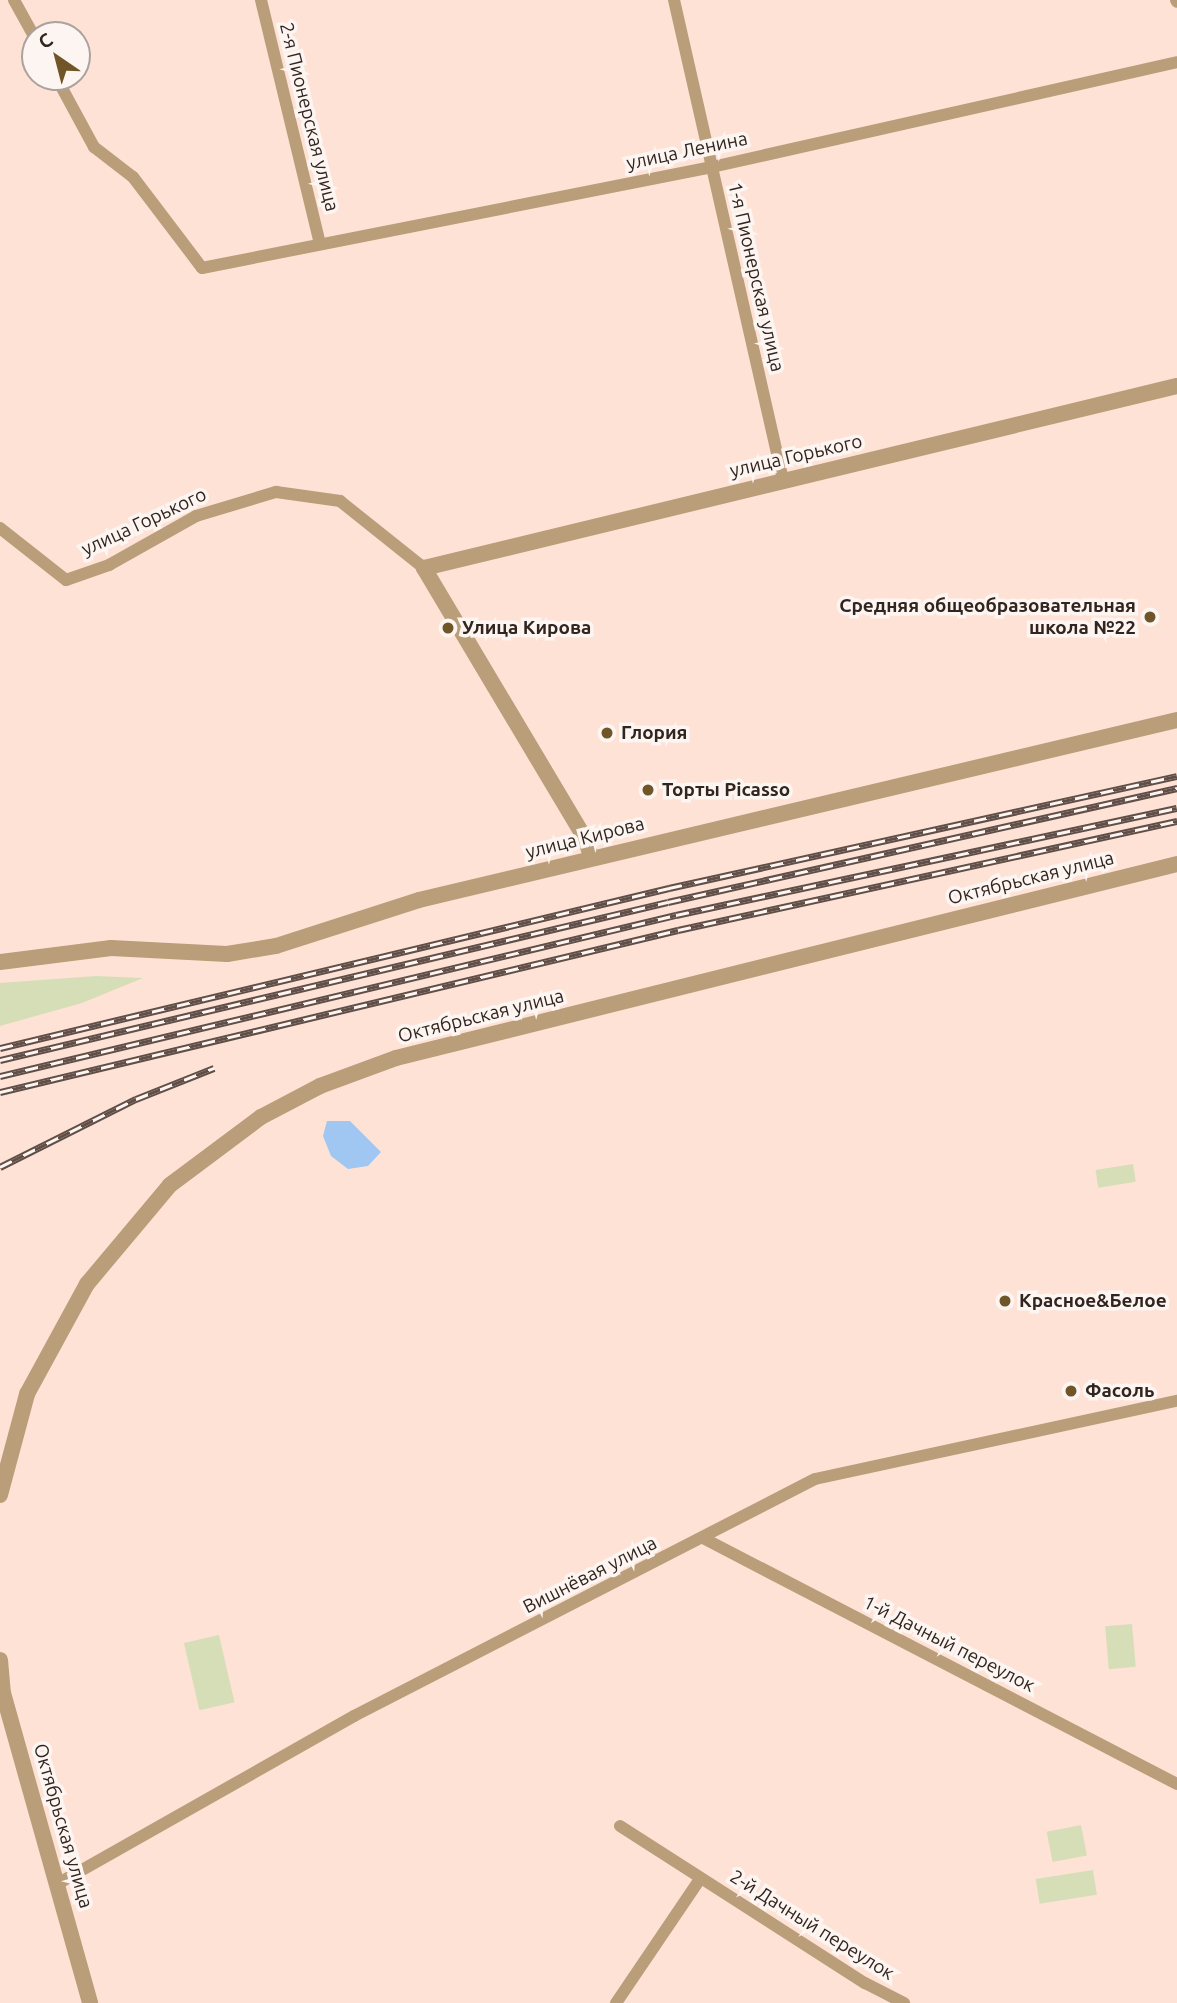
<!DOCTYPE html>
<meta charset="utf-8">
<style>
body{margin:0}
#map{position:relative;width:1177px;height:2003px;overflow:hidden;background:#ffe2d6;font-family:Ubuntu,sans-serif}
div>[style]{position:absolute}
.green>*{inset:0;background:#d6deb8;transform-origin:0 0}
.water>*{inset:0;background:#9fc7f1}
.minor>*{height:12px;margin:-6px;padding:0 6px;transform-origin:6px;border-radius:6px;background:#b99e79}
.tertiary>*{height:16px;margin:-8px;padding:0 8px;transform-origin:8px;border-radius:8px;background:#b99e79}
.rail>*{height:7px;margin-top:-3.5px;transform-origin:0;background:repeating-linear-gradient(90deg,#fcf5f1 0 13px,#604f48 0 26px);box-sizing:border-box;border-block:2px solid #604f48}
.dots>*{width:19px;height:19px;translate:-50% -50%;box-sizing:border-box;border:4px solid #fcf5f1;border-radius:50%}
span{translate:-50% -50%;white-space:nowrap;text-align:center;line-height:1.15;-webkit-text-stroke:7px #fcf5f1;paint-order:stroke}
.street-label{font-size:19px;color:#32251f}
.poi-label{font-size:19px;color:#32251f;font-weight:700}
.right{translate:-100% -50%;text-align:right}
.left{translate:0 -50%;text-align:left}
.north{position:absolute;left:21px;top:21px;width:70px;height:70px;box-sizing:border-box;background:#fcf5f1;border:2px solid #aba29d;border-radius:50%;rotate:325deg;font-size:19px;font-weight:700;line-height:28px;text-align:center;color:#32251f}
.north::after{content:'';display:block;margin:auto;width:24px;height:32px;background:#6f5527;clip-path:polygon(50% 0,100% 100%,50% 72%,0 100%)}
</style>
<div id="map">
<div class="green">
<div style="clip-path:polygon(96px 976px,143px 978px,82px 1003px,0 1026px,0 983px)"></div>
<div style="left:1133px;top:1164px;width:18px;height:38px;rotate:81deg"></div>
<div style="left:1132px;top:1624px;width:43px;height:27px;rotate:85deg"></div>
<div style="left:219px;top:1635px;width:69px;height:36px;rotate:77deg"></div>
<div style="left:1081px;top:1825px;width:31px;height:35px;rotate:79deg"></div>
<div style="left:1093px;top:1870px;width:25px;height:58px;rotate:81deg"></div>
</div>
<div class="water">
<div style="clip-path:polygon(327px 1121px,350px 1121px,381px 1152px,368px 1166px,348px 1169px,331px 1156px,323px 1136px)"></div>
</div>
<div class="minor">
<div style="left:14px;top:0;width:43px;rotate:61.1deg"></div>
<div style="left:261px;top:0;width:250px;rotate:76.4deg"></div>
<div style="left:674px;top:0;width:493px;rotate:77.2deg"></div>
<div style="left:1176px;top:0;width:2px;rotate:63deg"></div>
<div style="left:56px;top:77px;width:80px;rotate:61.5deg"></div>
<div style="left:94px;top:147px;width:49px;rotate:37.6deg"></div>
<div style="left:133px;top:177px;width:114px;rotate:52.8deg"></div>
<div style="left:202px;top:268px;width:520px;rotate:-11.2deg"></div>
<div style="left:712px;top:167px;width:477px;rotate:-12.7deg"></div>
<div style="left:0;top:528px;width:84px;rotate:38.2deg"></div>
<div style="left:66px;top:580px;width:46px;rotate:-19.2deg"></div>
<div style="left:109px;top:565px;width:100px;rotate:-29.4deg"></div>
<div style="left:196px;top:516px;width:84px;rotate:-16.7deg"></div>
<div style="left:276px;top:492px;width:65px;rotate:8deg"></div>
<div style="left:340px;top:501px;width:107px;rotate:38.6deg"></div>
<div style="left:703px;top:1538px;width:534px;rotate:27.43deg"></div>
<div style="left:620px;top:1826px;width:291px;rotate:32.7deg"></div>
<div style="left:865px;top:1983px;width:44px;rotate:27.1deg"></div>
<div style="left:59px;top:1883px;width:339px;rotate:-29.5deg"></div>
<div style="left:354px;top:1716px;width:518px;rotate:-27.21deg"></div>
<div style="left:815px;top:1479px;width:370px;rotate:-12.2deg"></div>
<div style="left:616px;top:2003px;width:150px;rotate:-55.9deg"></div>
</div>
<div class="tertiary">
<div style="left:591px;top:857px;width:18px;rotate:-106deg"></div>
<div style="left:586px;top:840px;width:317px;rotate:-120.8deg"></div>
<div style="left:424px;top:568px;width:775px;rotate:-13.59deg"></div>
<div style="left:0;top:962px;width:112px;rotate:-7.2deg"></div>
<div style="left:111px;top:948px;width:116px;rotate:3deg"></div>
<div style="left:227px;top:954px;width:50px;rotate:-9.3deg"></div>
<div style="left:276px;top:946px;width:150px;rotate:-17.8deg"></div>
<div style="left:419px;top:900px;width:779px;rotate:-13.36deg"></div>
<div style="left:0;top:1495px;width:105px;rotate:-75deg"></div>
<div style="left:27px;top:1394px;width:125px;rotate:-61.4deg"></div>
<div style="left:87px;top:1284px;width:129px;rotate:-50deg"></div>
<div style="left:170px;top:1185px;width:114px;rotate:-36.8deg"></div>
<div style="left:261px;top:1117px;width:67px;rotate:-27.7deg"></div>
<div style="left:320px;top:1086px;width:81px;rotate:-20.2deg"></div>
<div style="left:396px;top:1058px;width:805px;rotate:-13.95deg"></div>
<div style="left:0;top:1660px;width:33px;rotate:85deg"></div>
<div style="left:3px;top:1693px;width:322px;rotate:74.3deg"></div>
</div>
<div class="rail">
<div style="left:0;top:1048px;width:688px;rotate:-13.45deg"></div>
<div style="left:669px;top:888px;width:520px;rotate:-12.43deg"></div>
<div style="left:0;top:1060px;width:686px;rotate:-13.31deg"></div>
<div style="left:668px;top:902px;width:522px;rotate:-12.62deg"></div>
<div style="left:0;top:1076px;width:695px;rotate:-13.4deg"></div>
<div style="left:676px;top:915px;width:512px;rotate:-12.06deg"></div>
<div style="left:0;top:1092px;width:697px;rotate:-13.44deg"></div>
<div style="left:678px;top:930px;width:511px;rotate:-12.32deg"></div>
<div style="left:0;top:1167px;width:152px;rotate:-26.6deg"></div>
<div style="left:136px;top:1099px;width:84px;rotate:-21.7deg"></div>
</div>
<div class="dots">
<div style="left:1150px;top:617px;background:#6f5527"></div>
<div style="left:448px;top:628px;background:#6f5527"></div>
<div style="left:607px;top:733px;background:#6f5527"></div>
<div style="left:648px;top:790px;background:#6f5527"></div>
<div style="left:1005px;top:1301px;background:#6f5527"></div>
<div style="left:1071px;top:1391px;background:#6f5527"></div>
</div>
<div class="street-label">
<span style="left:309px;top:117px;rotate:76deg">2-я Пионерская улица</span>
<span style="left:687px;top:151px;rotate:-12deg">улица Ленина</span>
<span style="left:756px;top:277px;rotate:77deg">1-я Пионерская улица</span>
<span style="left:796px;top:456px;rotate:-13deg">улица Горького</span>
<span style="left:144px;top:522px;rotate:-25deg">улица Горького</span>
<span style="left:585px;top:838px;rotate:-14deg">улица Кирова</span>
<span style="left:1031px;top:878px;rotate:-14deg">Октябрьская улица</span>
<span style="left:481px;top:1016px;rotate:-14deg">Октябрьская улица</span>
<span style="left:590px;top:1575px;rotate:-27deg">Вишнёвая улица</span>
<span style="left:949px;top:1644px;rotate:27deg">1-й Дачный переулок</span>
<span style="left:63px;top:1826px;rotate:74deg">Октябрьская улица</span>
<span style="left:812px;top:1925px;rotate:32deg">2-й Дачный переулок</span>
</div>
<div class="poi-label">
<span class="right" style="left:1136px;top:617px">Средняя общеобразовательная<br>школа №22</span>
<span class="left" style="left:462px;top:628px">Улица Кирова</span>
<span class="left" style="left:621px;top:733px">Глория</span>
<span class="left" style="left:662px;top:790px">Торты Picasso</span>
<span class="left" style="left:1019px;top:1301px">Красное&amp;Белое</span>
<span class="left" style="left:1085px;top:1391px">Фасоль</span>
</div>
<div class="north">С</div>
</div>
